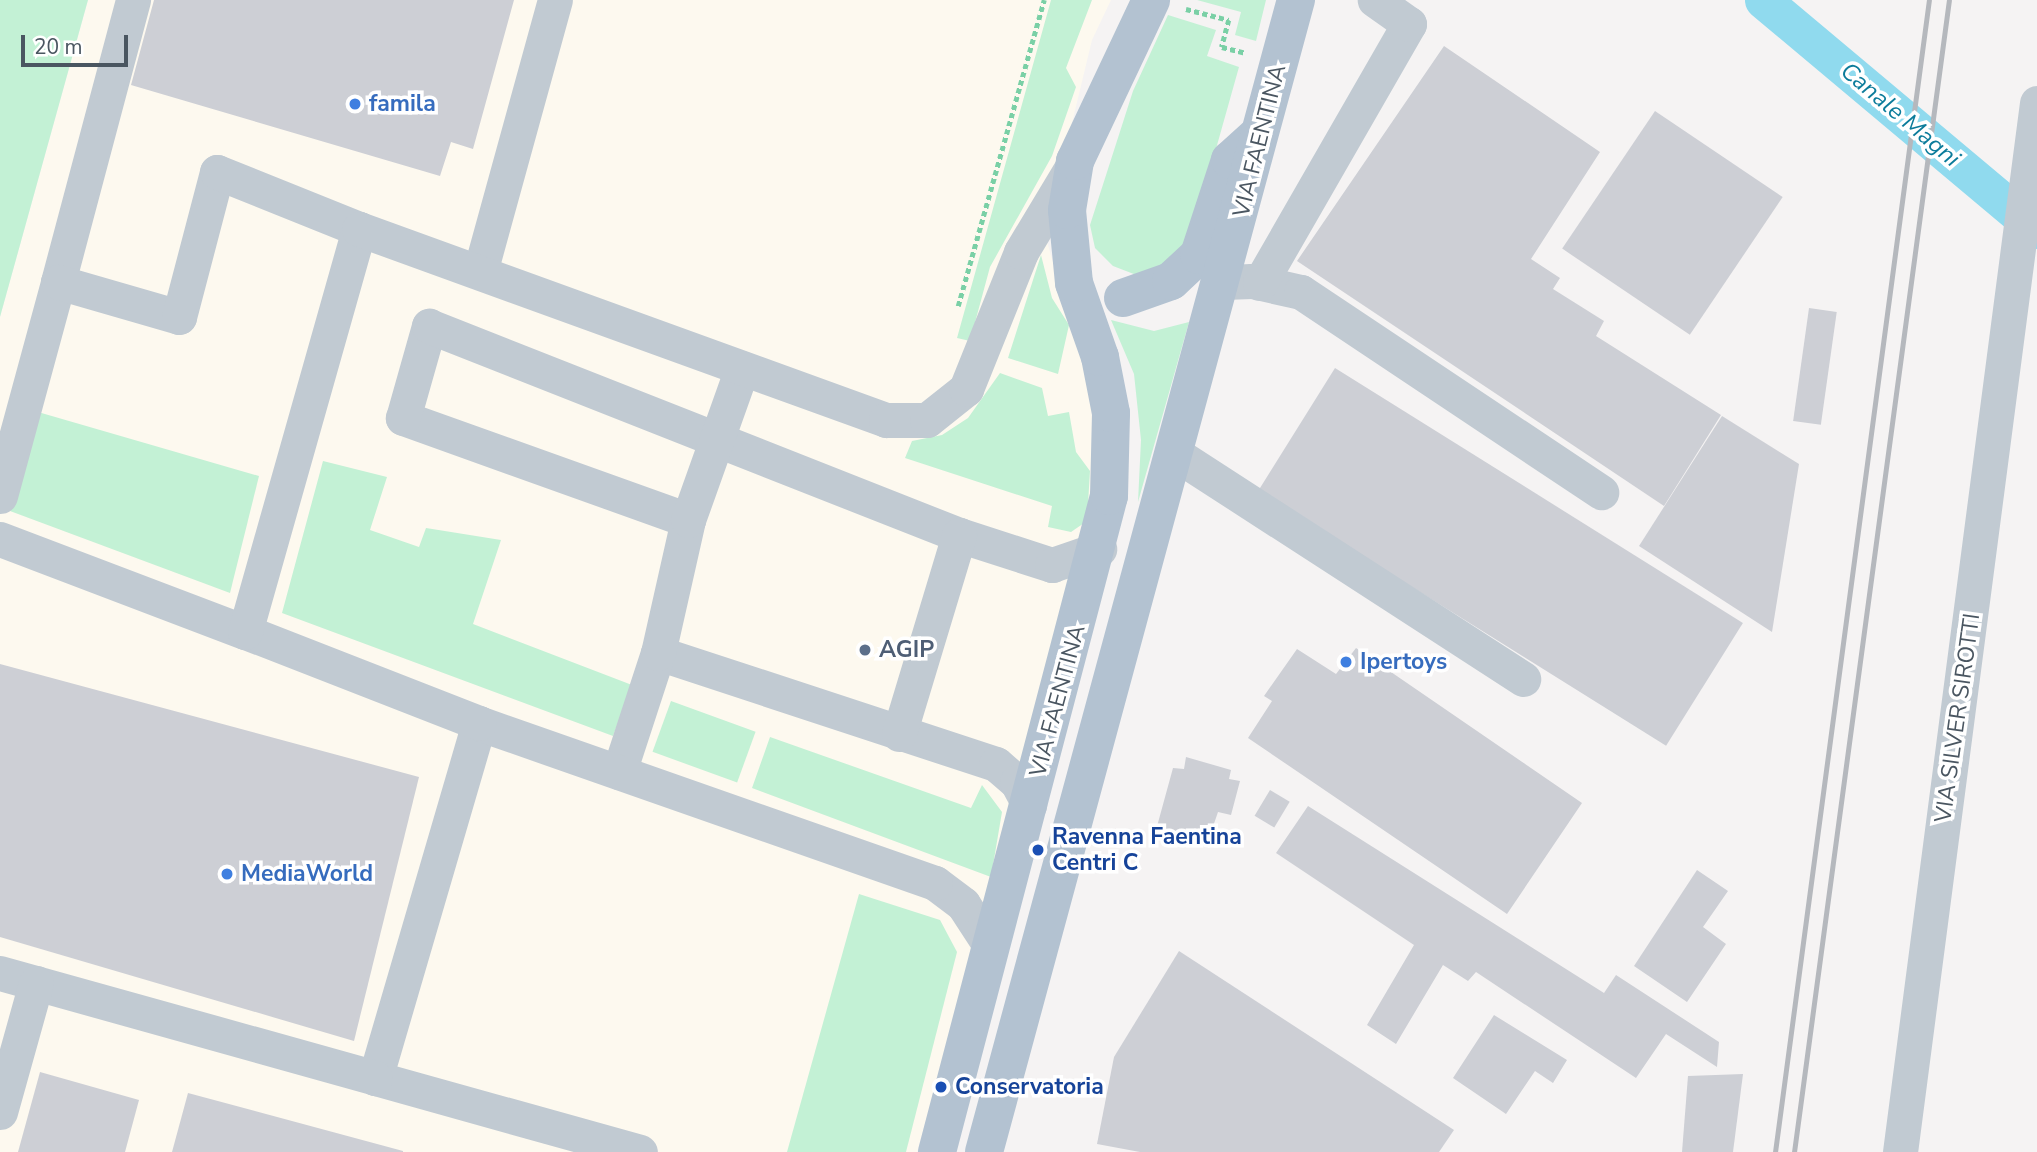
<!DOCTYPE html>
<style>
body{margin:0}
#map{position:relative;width:2037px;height:1152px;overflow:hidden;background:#f5f3f3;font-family:"Nunito Sans",sans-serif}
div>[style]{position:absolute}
.commercial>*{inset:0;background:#fdf9ef}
.green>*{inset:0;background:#c3f1d5;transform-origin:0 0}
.canal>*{height:37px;margin:-18.5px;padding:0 18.5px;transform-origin:18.5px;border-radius:18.5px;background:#90daee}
.building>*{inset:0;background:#cdcfd5;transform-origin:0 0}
.path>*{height:4.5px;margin-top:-2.25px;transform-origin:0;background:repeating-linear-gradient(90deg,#7ad0a6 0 5px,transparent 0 8.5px)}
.minor>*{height:35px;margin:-17.5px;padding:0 17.5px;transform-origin:17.5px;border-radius:17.5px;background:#c1cad2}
.major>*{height:38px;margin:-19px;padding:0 19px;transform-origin:19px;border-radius:19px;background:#b3c2d1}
.rail>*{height:5px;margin:-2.5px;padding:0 2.5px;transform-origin:2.5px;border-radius:2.5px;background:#b5b8bd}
.dots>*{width:19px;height:19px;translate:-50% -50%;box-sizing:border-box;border:4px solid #fff;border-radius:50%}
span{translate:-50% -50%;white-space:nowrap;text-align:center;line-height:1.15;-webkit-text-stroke:7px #fff;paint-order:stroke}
.shop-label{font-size:23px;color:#366cbe;font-weight:700}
.left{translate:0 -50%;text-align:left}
.street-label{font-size:23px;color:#4a5661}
.service-label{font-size:23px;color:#4e5e75;font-weight:700}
.transit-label{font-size:23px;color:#164399;font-weight:700}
.water-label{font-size:24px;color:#0c7c9b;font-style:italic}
.scale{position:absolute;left:21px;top:35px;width:107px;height:32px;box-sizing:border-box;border:4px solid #4a5661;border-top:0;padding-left:9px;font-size:21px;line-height:24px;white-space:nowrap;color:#4a5661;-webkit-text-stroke:5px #fff;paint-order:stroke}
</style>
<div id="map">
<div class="commercial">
<div style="clip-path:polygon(88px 0,1111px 0,1092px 40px,1045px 235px,1092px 395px,1091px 536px,917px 1152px,0 1152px,0 317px)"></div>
</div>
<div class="green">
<div style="clip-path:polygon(0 0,88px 0,0 317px)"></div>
<div style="clip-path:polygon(1051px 0,1092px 0,1066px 68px,1076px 87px,1052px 156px,990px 267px,970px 341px,957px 338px)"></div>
<div style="clip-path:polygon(1197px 0,1266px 0,1256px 41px,1235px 35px,1241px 12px)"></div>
<div style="clip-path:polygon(1168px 15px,1216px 30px,1207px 56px,1239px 67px,1187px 252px,1139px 276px,1113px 266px,1095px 248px,1090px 225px,1133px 91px)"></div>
<div style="clip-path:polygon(1041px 255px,1052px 298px,1069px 325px,1058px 374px,1008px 358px)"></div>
<div style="clip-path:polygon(1111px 320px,1154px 331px,1189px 322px,1138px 502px,1141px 440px,1134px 374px)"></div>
<div style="clip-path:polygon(1000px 373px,1042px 388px,1048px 416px,1069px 412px,1076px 452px,1090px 471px,1087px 521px,1071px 532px,1048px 527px,1052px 506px,905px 458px,912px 441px,942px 435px,968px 418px)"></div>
<div style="clip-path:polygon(38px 412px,259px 476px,230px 593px,10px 511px)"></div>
<div style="clip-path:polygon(323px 461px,387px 477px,370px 530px,419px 547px,426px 528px,501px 540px,473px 624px,632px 685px,613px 736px,282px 613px)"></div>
<div style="left:671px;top:701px;width:90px;height:54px;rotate:20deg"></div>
<div style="clip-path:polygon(770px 737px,971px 808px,982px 785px,1002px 812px,991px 877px,752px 788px)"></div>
<div style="clip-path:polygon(859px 894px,940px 920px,957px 952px,906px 1152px,787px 1152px)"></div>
</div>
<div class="canal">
<div style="left:1763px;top:0;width:358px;rotate:40deg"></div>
</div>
<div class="building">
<div style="clip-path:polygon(154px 0,514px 0,473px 149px,451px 142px,440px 176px,131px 85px)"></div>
<div style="clip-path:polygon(1444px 46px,1600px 152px,1531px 259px,1560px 278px,1553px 289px,1604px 321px,1596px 336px,1721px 415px,1664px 506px,1297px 261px)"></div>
<div style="left:1655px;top:111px;width:154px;height:166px;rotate:34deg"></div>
<div style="left:1809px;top:308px;width:28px;height:114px;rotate:8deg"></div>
<div style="left:1335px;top:368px;width:481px;height:145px;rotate:32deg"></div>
<div style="clip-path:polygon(1722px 416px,1799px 464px,1772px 632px,1639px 546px)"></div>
<div style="clip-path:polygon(1356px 648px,1582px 803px,1507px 914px,1248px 738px,1272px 701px,1264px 696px,1297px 649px,1336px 674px)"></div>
<div style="clip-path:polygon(0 664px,419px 777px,354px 1041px,0 937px)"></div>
<div style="clip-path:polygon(1186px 757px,1231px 770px,1229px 779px,1240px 781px,1231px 815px,1218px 812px,1207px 844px,1156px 830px,1173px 768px,1184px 769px)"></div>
<div style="left:1270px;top:790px;width:23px;height:30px;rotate:31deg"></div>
<div style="clip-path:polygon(1308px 806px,1604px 993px,1616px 975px,1719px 1042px,1717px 1067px,1666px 1034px,1636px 1078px,1476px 972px,1468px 981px,1443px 965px,1396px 1044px,1367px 1025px,1414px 945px,1276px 853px)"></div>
<div style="clip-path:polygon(1697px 870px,1728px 891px,1703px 927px,1726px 944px,1687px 1002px,1634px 966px)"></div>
<div style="clip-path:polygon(1179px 951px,1454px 1130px,1439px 1152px,1140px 1152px,1097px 1144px,1114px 1057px)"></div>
<div style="clip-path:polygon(1494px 1015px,1567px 1060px,1553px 1083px,1535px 1071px,1506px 1114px,1453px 1078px)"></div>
<div style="clip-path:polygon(40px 1072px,139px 1100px,125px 1152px,18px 1152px)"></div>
<div style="clip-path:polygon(1743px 1074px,1733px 1152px,1682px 1152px,1688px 1076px)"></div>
<div style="clip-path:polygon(188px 1093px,403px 1151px,403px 1152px,172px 1152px)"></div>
</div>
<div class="path">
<div style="left:1186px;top:9px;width:44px;rotate:14.3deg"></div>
<div style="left:1229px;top:20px;width:28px;rotate:105deg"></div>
<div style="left:1222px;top:47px;width:25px;rotate:14deg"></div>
<div style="left:958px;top:306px;width:318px;rotate:-74.3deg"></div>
</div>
<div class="minor">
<div style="left:480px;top:272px;width:282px;rotate:-74.6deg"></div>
<div style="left:58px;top:282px;width:292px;rotate:-75.1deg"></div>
<div style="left:1223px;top:282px;width:29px;rotate:-2deg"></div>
<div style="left:1252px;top:281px;width:50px;rotate:12.7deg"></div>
<div style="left:1301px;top:292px;width:361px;rotate:33.7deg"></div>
<div style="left:1260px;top:283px;width:299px;rotate:-60.1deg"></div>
<div style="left:1409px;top:24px;width:42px;rotate:-144.8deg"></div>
<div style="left:1174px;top:453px;width:416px;rotate:32.9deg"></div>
<div style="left:0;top:496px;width:222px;rotate:-74.8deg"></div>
<div style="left:58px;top:282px;width:126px;rotate:16.1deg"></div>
<div style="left:179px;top:317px;width:150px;rotate:-75.3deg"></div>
<div style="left:217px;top:172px;width:153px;rotate:21.9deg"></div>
<div style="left:688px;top:520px;width:303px;rotate:-160.3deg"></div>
<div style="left:403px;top:418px;width:96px;rotate:-74.2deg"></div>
<div style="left:429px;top:326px;width:570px;rotate:21.52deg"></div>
<div style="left:959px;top:535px;width:98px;rotate:17.9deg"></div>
<div style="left:1052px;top:565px;width:50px;rotate:-18.8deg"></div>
<div style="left:0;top:539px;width:262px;rotate:20.8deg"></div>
<div style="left:658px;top:653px;width:356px;rotate:18.2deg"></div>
<div style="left:996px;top:764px;width:28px;rotate:41deg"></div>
<div style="left:1017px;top:782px;width:26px;rotate:62deg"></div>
<div style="left:479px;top:723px;width:370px;rotate:106.3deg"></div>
<div style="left:375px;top:1078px;width:275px;rotate:15.6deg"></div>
<div style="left:899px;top:734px;width:208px;rotate:-73.2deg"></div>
<div style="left:619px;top:772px;width:125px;rotate:-71.9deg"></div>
<div style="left:658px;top:653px;width:136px;rotate:-77.3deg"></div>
<div style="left:688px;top:520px;width:161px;rotate:-70.4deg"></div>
<div style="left:991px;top:947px;width:51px;rotate:-123.1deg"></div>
<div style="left:963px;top:904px;width:35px;rotate:-143deg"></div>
<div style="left:935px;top:883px;width:483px;rotate:-160.7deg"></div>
<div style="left:479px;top:723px;width:251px;rotate:-158.7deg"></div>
<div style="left:245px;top:632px;width:419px;rotate:-74.2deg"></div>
<div style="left:359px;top:229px;width:561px;rotate:19.92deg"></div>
<div style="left:886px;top:420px;width:41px"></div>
<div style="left:927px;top:420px;width:50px;rotate:-38.5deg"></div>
<div style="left:966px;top:389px;width:148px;rotate:-68.1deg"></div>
<div style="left:1021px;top:252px;width:99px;rotate:-59deg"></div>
<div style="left:0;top:973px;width:389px;rotate:15.6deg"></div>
<div style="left:0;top:1112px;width:134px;rotate:-74.4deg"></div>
<div style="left:1900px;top:1152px;width:1058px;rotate:-82.56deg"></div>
</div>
<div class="major">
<div style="left:1123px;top:298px;width:51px;rotate:-19.5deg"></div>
<div style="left:1171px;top:281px;width:38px;rotate:-43deg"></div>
<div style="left:1199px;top:255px;width:100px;rotate:-71.9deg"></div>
<div style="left:1230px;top:160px;width:36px;rotate:-42deg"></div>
<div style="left:937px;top:1152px;width:678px;rotate:-75.31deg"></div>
<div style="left:1109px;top:496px;width:83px;rotate:-88.6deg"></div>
<div style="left:1111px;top:413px;width:57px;rotate:-101.1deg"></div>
<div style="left:1100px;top:357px;width:78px;rotate:-109.4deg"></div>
<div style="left:1074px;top:283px;width:73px;rotate:-95.5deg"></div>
<div style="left:1067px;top:210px;width:50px;rotate:-80.7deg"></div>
<div style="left:1075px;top:161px;width:178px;rotate:-64.7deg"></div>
<div style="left:984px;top:1152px;width:1194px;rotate:-74.85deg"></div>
</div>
<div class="rail">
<div style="left:1775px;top:1152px;width:1162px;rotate:-82.39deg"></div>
<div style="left:1794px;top:1152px;width:1162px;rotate:-82.34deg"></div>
</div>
<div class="dots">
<div style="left:355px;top:104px;background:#3f7fe0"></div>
<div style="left:865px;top:650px;background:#5c6f8a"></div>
<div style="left:1346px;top:662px;background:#3f7fe0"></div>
<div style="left:1038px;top:850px;background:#1a4fb4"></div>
<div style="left:227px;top:874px;background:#3f7fe0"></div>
<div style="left:941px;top:1087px;background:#1a4fb4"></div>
</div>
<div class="shop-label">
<span class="left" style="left:369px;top:104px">famila</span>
<span class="left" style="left:1360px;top:662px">Ipertoys</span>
<span class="left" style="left:241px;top:874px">MediaWorld</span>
</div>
<div class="street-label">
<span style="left:1260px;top:141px;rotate:-76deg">VIA FAENTINA</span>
<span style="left:1058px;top:701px;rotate:-75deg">VIA FAENTINA</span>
<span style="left:1958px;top:718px;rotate:-82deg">VIA SILVER SIROTTI</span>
</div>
<div class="service-label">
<span class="left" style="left:879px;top:650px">AGIP</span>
</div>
<div class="transit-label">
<span class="left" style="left:1052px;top:850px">Ravenna Faentina<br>Centri C</span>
<span class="left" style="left:955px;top:1087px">Conservatoria</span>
</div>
<div class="water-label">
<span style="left:1900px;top:115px;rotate:40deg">Canale Magni</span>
</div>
<div class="scale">20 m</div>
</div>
